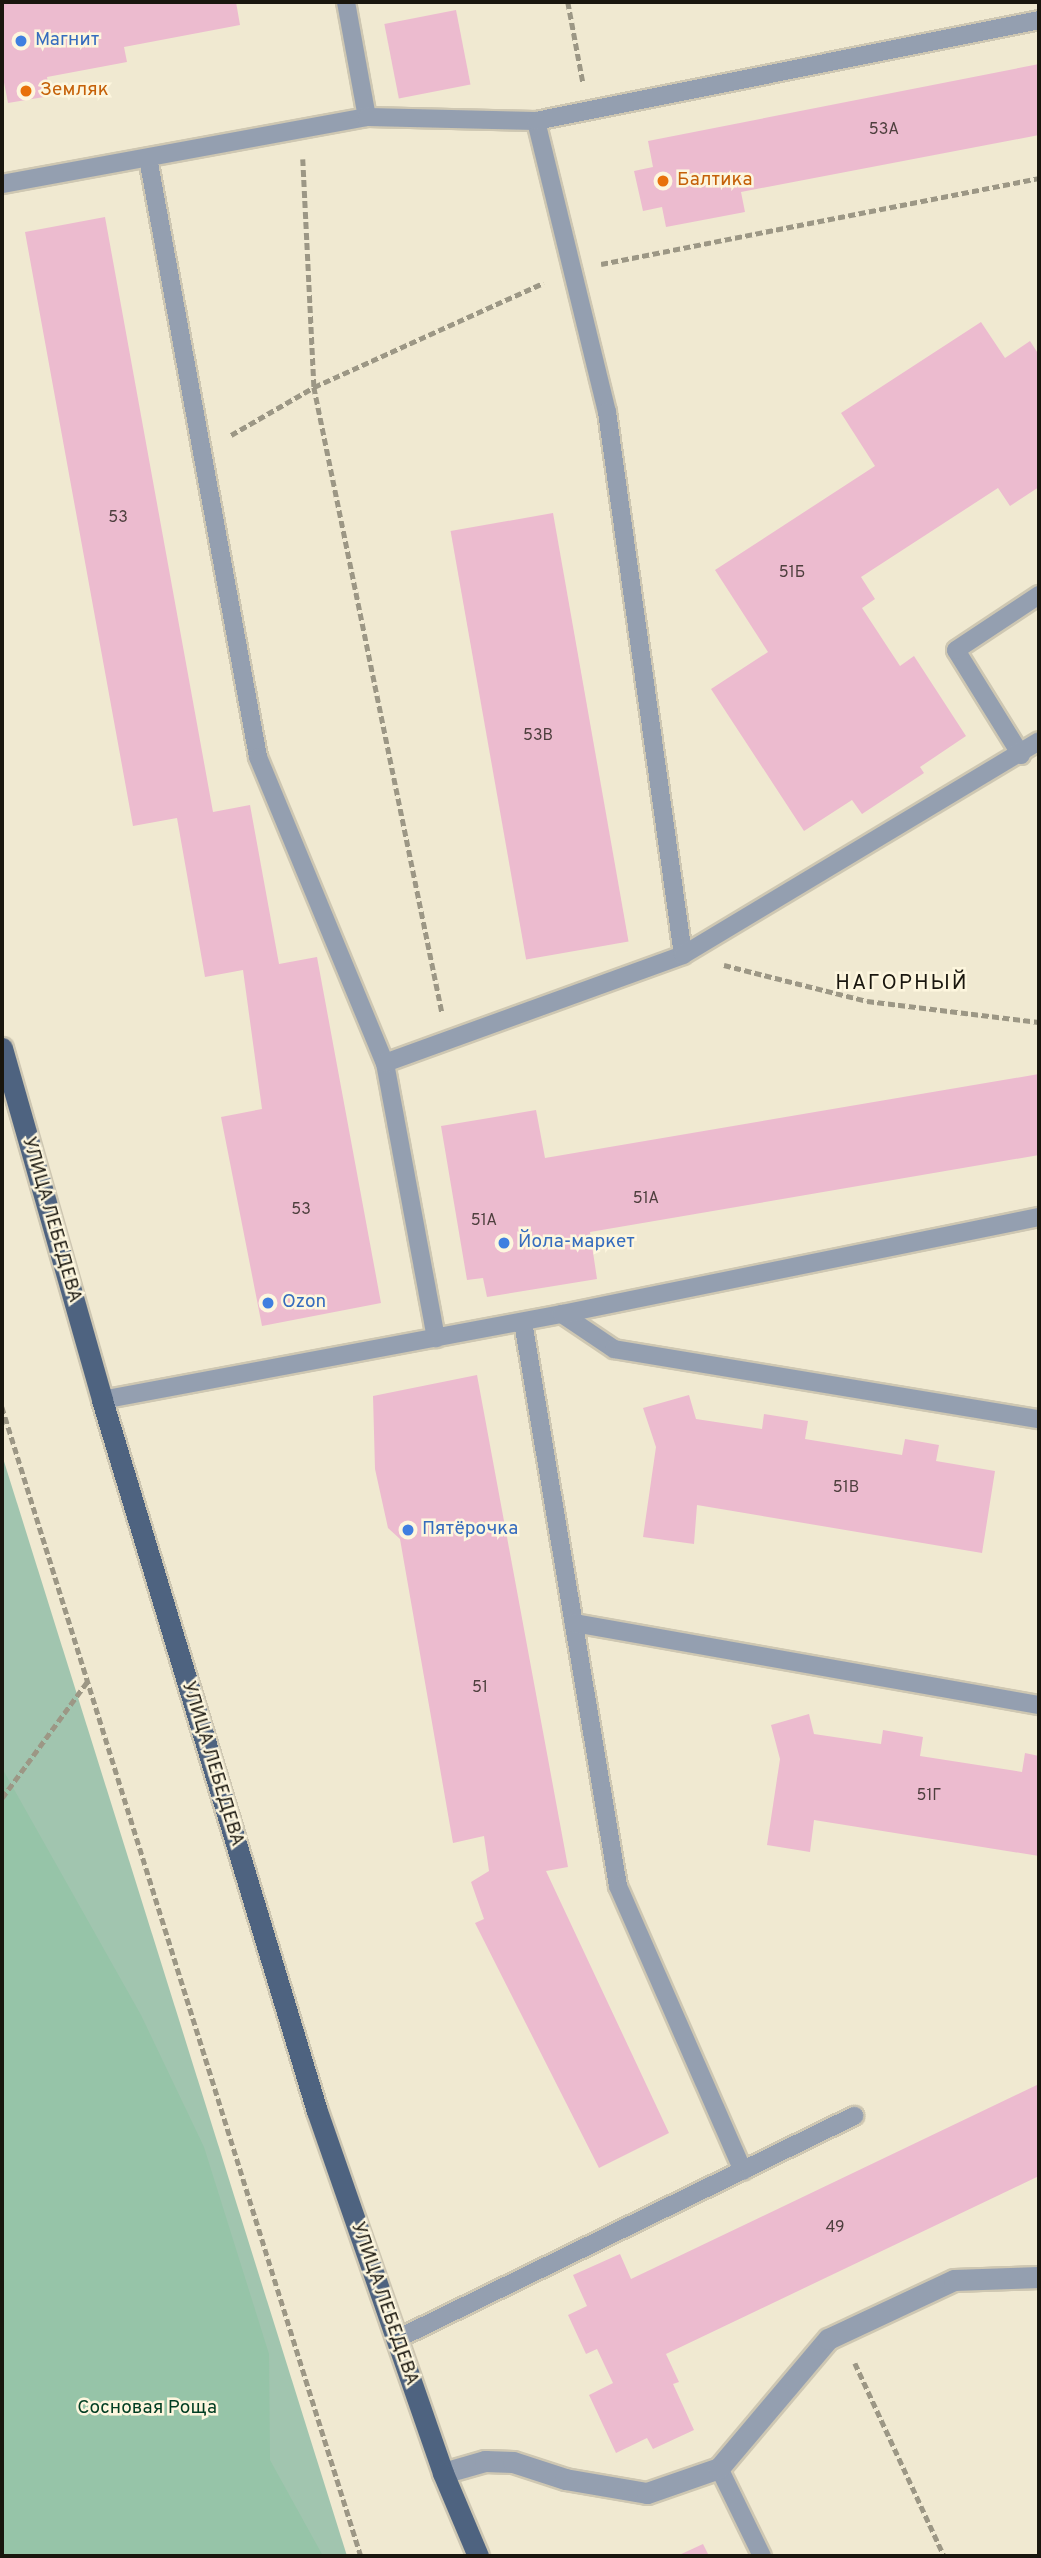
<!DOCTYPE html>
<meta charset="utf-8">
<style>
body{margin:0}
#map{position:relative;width:1041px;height:2558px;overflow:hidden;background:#f0e9d1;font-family:Overpass,sans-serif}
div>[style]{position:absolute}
.green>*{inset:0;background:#a1c5af}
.forest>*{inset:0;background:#96c4a8}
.building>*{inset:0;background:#ecbbcf;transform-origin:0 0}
.path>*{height:4.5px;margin-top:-2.25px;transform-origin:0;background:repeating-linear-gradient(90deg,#9c9785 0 7px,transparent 0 10.5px)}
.roads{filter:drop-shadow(2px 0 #cec7b2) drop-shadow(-2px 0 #cec7b2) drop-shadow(0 2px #cec7b2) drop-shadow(0 -2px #cec7b2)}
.lane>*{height:18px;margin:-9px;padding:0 9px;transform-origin:9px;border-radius:9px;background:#949fb0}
.street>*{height:21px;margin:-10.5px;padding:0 10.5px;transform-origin:10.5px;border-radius:10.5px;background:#949fb0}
.primary>*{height:21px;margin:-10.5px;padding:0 10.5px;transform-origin:10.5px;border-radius:10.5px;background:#4e6380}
.dots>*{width:19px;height:19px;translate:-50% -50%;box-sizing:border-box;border:4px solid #fdf6de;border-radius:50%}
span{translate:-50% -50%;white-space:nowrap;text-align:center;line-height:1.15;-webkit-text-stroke:5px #fdf6de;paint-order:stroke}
.number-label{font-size:16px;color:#4e3f3e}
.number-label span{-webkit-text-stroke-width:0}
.shop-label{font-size:19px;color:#366cbe}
.left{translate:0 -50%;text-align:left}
.food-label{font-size:19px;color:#c56008}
.street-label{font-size:19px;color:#19160e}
.park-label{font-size:19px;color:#003d22}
.neighbourhood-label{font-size:21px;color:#19160e;letter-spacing:2px}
.frame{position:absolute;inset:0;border:4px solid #19160e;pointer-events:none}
</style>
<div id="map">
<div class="green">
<div style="clip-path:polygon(2px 1455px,347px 2556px,2px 2556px)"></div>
</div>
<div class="forest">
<div style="clip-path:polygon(2px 1768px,141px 2015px,204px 2147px,269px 2354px,270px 2460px,323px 2556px,2px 2556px)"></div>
</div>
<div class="building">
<div style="clip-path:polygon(2px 2px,236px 2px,240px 25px,124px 47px,127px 62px,47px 77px,50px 96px,8px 103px,2px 72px)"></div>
<div style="left:456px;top:10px;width:76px;height:73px;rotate:79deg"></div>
<div style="clip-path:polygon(1039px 64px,1039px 135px,741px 192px,745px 212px,666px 227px,662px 207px,643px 211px,634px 171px,653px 167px,648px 141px)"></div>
<div style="clip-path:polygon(105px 217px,213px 812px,250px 805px,279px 964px,317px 957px,381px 1303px,262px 1326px,221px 1117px,262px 1109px,243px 970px,205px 977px,177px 818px,133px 826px,25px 232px)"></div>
<div style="clip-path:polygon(981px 322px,1005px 358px,1030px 341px,1039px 355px,1039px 487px,1010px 506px,998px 488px,861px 577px,875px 599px,862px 608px,900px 666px,914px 656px,966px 736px,920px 767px,924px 773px,862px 814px,852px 800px,804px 831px,711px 689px,768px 652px,715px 570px,875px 466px,841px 413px)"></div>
<div style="left:553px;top:513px;width:435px;height:104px;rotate:80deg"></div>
<div style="clip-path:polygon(1039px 1074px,1039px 1155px,590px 1232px,597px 1279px,487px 1297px,483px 1278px,467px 1280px,441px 1126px,536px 1110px,545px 1158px)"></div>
<div style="clip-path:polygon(477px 1375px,568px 1867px,546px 1871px,669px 2133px,599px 2168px,475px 1923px,484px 1919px,471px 1882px,489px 1871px,484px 1836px,453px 1843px,400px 1539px,388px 1528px,375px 1469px,373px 1396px)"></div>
<div style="clip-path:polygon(689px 1395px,696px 1419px,762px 1429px,764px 1414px,808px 1421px,805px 1439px,902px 1455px,905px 1439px,939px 1445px,936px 1461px,995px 1471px,982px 1553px,697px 1505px,694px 1544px,643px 1537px,656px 1447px,643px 1408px)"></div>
<div style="clip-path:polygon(809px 1714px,814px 1734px,881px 1744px,883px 1730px,923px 1737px,920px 1756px,1022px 1772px,1025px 1753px,1039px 1756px,1039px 1856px,814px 1820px,810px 1852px,767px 1845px,780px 1759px,771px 1725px)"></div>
<div style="clip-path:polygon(1039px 2084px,1039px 2176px,666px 2354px,679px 2382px,673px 2384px,694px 2430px,653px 2449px,647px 2438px,616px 2453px,589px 2395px,613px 2383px,597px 2349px,586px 2354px,568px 2315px,587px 2306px,573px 2275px,620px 2254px,631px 2279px)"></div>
<div style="clip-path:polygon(703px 2544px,709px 2556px,677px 2556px)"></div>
</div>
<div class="path">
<div style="left:568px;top:2px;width:81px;rotate:79.4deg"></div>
<div style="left:303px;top:159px;width:228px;rotate:87.2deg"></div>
<div style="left:314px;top:387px;width:638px;rotate:78.43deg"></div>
<div style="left:601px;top:264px;width:446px;rotate:-11.1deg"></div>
<div style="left:231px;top:435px;width:96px;rotate:-30deg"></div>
<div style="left:314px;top:387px;width:252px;rotate:-24.4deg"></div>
<div style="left:724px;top:965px;width:147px;rotate:14.1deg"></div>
<div style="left:867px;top:1001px;width:173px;rotate:7deg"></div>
<div style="left:2px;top:1407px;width:1204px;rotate:72.65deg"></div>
<div style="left:2px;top:1798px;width:144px;rotate:-53.8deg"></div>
<div style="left:855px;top:2363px;width:213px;rotate:65.2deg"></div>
</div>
<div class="roads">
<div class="lane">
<div style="left:346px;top:2px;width:117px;rotate:79.7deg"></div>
<div style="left:536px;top:121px;width:300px;rotate:76.3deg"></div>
<div style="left:607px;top:412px;width:548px;rotate:82.03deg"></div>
<div style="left:148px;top:158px;width:609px;rotate:79.59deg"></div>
<div style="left:258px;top:757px;width:331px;rotate:67.5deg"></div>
<div style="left:385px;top:1063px;width:280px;rotate:79.5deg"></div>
<div style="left:2px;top:184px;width:371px;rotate:-10.4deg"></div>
<div style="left:367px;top:117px;width:169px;rotate:1.4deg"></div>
<div style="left:536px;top:121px;width:513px;rotate:-11.35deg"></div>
<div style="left:1021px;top:755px;width:123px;rotate:-121.8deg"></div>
<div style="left:956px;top:650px;width:100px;rotate:-33.5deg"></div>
<div style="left:385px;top:1063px;width:317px;rotate:-19.9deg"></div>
<div style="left:683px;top:955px;width:415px;rotate:-31deg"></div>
<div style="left:562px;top:1314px;width:63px;rotate:33.9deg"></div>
<div style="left:614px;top:1349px;width:430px;rotate:9.4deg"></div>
<div style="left:523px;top:1322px;width:572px;rotate:80.44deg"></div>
<div style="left:618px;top:1886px;width:311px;rotate:66.3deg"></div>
<div style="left:102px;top:1400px;width:468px;rotate:-10.6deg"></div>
<div style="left:562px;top:1314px;width:487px;rotate:-11.5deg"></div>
<div style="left:574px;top:1623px;width:472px;rotate:10deg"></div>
<div style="left:397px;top:2339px;width:509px;rotate:-26.01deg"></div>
<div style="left:719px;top:2468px;width:98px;rotate:64deg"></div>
</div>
<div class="street">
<div style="left:443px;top:2473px;width:44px;rotate:-15.9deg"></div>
<div style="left:485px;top:2461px;width:28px;rotate:2deg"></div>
<div style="left:513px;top:2462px;width:55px;rotate:18.1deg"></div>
<div style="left:565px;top:2479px;width:83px;rotate:9.7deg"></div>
<div style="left:647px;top:2493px;width:76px;rotate:-19.1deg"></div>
<div style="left:719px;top:2468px;width:169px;rotate:-49.8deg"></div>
<div style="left:828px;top:2339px;width:139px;rotate:-25.1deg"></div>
<div style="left:954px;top:2280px;width:85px;rotate:-2deg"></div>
</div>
<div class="primary">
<div style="left:2px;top:1048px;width:366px;rotate:74.1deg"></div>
<div style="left:102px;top:1400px;width:743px;rotate:73.18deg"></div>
<div style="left:317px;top:2111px;width:383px;rotate:70.8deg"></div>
<div style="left:443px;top:2473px;width:90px;rotate:67.1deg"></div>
</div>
</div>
<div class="dots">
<div style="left:21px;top:41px;background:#3f7fe0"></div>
<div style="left:26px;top:91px;background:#e8710a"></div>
<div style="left:663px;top:181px;background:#e8710a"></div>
<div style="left:504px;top:1243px;background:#3f7fe0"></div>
<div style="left:268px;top:1303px;background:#3f7fe0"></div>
<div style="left:408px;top:1530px;background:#3f7fe0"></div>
</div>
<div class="number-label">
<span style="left:884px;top:130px">53А</span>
<span style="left:118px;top:518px">53</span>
<span style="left:792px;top:573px">51Б</span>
<span style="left:538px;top:736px">53В</span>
<span style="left:646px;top:1199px">51А</span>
<span style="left:301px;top:1210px">53</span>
<span style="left:484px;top:1221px">51А</span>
<span style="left:846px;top:1488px">51В</span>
<span style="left:480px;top:1688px">51</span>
<span style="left:929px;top:1796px">51Г</span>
<span style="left:835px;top:2228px">49</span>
</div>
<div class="shop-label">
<span class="left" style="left:35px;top:41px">Магнит</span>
<span class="left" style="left:518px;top:1243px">Йола-маркет</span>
<span class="left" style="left:282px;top:1303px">Ozon</span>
<span class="left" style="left:422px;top:1530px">Пятёрочка</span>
</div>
<div class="food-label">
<span class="left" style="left:40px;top:91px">Земляк</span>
<span class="left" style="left:677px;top:181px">Балтика</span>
</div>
<div class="street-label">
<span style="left:51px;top:1220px;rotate:74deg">УЛИЦА ЛЕБЕДЕВА</span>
<span style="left:212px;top:1764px;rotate:73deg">УЛИЦА ЛЕБЕДЕВА</span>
<span style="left:384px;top:2304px;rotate:71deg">УЛИЦА ЛЕБЕДЕВА</span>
</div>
<div class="park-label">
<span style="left:147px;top:2409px">Сосновая Роща</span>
</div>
<div class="neighbourhood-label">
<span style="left:902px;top:984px">НАГОРНЫЙ</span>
</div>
<div class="frame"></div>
</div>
